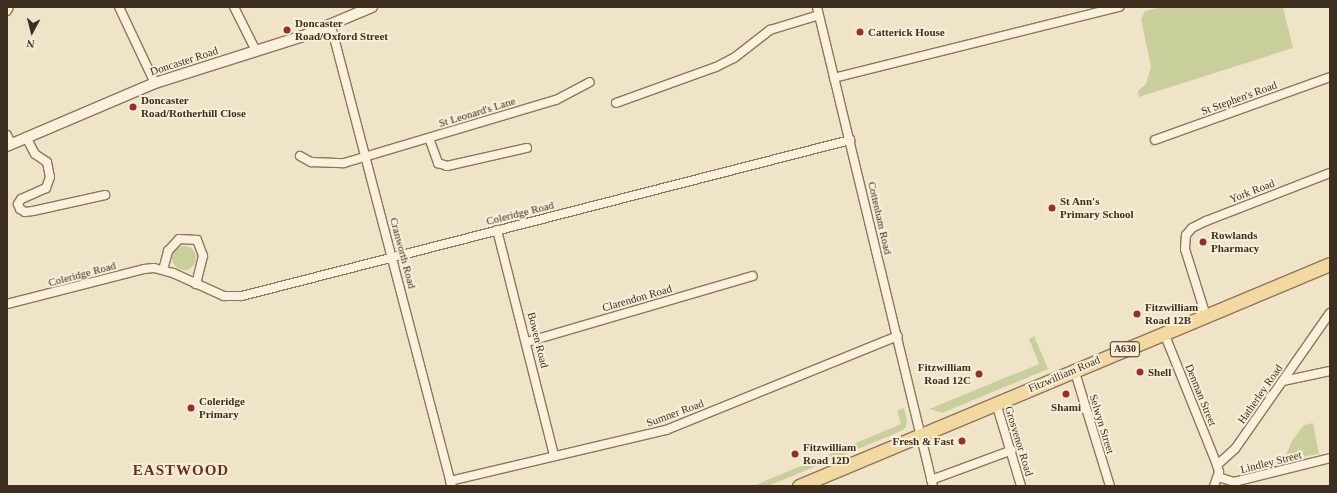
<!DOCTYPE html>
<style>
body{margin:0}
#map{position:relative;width:1337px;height:493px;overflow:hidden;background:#f0e4c8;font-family:Georgia,serif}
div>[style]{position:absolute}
.green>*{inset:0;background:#c9cf9b}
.round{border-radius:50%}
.roads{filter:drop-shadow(1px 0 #8d765c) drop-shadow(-1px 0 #8d765c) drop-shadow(0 1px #8d765c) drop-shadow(0 -1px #8d765c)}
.minor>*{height:8px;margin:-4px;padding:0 4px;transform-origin:4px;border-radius:4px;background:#faf1dc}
.tertiary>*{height:10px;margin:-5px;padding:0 5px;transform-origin:5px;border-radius:5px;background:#faf1dc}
.primary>*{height:13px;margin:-6.5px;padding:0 6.5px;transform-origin:6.5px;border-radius:6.5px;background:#f3d9a0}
.dots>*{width:11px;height:11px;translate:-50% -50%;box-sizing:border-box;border:2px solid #f7eed8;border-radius:50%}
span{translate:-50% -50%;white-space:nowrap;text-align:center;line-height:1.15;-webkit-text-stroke:4px #f7eed8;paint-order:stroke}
.shield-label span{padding:1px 3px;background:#f7eed8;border:1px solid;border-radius:3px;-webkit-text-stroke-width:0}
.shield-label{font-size:10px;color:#3d2e20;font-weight:700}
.poi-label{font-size:11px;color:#3d2e20;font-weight:700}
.left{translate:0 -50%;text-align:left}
.right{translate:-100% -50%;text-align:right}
.street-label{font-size:11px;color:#3d2e20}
.district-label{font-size:15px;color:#6b2e1e;font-weight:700;letter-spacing:1px}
.frame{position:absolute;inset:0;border:8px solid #3d2e20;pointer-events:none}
.north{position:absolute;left:12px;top:12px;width:40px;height:40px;-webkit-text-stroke:3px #f7eed8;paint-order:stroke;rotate:187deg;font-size:11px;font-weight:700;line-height:16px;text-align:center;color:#3d2e20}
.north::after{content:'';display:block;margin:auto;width:14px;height:18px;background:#3d2e20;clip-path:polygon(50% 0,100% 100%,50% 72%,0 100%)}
</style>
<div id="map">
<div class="green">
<div style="clip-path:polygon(1163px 7px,1283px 7px,1293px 48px,1139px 97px,1138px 91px,1146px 84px,1151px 67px,1141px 19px,1145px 11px)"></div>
<div class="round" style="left:172px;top:246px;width:24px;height:24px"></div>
<div style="clip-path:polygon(1034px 336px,1048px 369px,942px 413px,929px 409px,1039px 364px,1029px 339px)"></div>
<div style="clip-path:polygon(904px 408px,907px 422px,905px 428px,899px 432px,768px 486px,753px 486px,901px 424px,897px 411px)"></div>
<div style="clip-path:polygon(1313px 423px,1319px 454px,1290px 459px,1285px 457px,1292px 441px,1304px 425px)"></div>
</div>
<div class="roads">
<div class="minor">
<div style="left:119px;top:7px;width:84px;rotate:64.7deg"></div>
<div style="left:234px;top:7px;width:49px;rotate:63.4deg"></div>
<div style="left:817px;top:7px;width:493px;rotate:76.4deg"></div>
<div style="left:7px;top:11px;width:4px;rotate:-63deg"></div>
<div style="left:331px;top:26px;width:476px;rotate:75.3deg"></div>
<div style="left:834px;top:78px;width:294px;rotate:-14deg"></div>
<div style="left:616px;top:103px;width:106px;rotate:-19.8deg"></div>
<div style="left:716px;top:67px;width:20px;rotate:-27deg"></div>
<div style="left:734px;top:58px;width:46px;rotate:-37.9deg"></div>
<div style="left:770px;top:30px;width:51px;rotate:-17deg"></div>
<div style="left:7px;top:135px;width:10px;rotate:66deg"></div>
<div style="left:26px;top:137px;width:19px;rotate:62deg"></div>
<div style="left:35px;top:154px;width:14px;rotate:34deg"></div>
<div style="left:47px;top:162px;width:15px;rotate:79deg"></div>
<div style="left:50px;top:177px;width:12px;rotate:110deg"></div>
<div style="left:46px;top:188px;width:27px;rotate:156deg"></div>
<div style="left:21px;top:199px;width:6px;rotate:121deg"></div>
<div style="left:18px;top:204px;width:5px;rotate:68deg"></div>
<div style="left:20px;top:209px;width:6px;rotate:31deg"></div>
<div style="left:25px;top:212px;width:8px;rotate:-7deg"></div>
<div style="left:33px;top:211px;width:74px;rotate:-12.5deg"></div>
<div style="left:429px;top:138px;width:27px;rotate:70deg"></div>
<div style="left:438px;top:163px;width:9px;rotate:18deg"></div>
<div style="left:447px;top:166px;width:82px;rotate:-12.7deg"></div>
<div style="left:1155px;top:140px;width:186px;rotate:-19.8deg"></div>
<div style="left:300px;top:156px;width:13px;rotate:29deg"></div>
<div style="left:311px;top:162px;width:33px;rotate:2deg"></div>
<div style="left:344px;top:163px;width:221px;rotate:-16.6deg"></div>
<div style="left:556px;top:100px;width:38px;rotate:-28deg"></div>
<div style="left:497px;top:230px;width:233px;rotate:75.8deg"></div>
<div style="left:163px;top:270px;width:20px;rotate:-75deg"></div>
<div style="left:168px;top:251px;width:16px;rotate:-47deg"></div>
<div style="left:179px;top:239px;width:18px;rotate:3deg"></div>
<div style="left:197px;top:240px;width:17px;rotate:69deg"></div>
<div style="left:203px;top:256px;width:29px;rotate:104deg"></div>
<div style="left:7px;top:304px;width:141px;rotate:-14.3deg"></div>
<div style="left:144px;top:269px;width:10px;rotate:-6deg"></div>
<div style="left:154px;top:268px;width:20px;rotate:15deg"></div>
<div style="left:173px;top:273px;width:56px;rotate:24.3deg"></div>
<div style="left:224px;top:296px;width:18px"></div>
<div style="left:242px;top:296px;width:628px;rotate:-14.39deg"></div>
<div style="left:1206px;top:316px;width:70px;rotate:-107.4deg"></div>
<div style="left:1185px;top:249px;width:14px;rotate:-86deg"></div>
<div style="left:1186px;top:235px;width:9px;rotate:-49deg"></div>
<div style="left:1192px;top:228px;width:16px;rotate:-27deg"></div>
<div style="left:1206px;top:221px;width:133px;rotate:-21.2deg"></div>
<div style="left:1164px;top:333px;width:142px;rotate:68.1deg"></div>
<div style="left:527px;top:342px;width:235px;rotate:-16.3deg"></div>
<div style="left:1074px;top:369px;width:122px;rotate:72.9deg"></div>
<div style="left:1283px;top:381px;width:48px;rotate:-12deg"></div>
<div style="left:996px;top:403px;width:87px;rotate:73.2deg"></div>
<div style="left:1218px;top:477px;width:17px;rotate:17deg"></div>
<div style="left:1234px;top:482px;width:99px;rotate:-14deg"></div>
<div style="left:931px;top:480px;width:86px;rotate:-20.3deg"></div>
<div style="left:450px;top:481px;width:222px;rotate:-13.3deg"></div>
<div style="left:666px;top:430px;width:250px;rotate:-22.1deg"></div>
<div style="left:1214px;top:486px;width:15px;rotate:-70deg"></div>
<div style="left:1219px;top:472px;width:7px;rotate:-106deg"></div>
<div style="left:1217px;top:465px;width:24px;rotate:-42deg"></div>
<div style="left:1235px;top:449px;width:166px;rotate:-55.1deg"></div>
</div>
<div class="tertiary">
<div style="left:7px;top:146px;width:161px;rotate:-23.1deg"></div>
<div style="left:155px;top:83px;width:155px;rotate:-17.6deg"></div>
<div style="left:303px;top:36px;width:75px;rotate:-22.8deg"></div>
</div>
<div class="primary">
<div style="left:799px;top:486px;width:576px;rotate:-22.69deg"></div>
</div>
</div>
<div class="dots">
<div style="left:287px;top:30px;background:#9e2a2b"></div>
<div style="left:860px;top:32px;background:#9e2a2b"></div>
<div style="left:133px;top:107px;background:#9e2a2b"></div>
<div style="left:1052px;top:208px;background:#9e2a2b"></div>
<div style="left:1203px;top:242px;background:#9e2a2b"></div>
<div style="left:1137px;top:314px;background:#9e2a2b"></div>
<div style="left:1140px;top:372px;background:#9e2a2b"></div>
<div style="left:979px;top:374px;background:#9e2a2b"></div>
<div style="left:1066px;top:394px;background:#9e2a2b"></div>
<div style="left:191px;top:408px;background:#9e2a2b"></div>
<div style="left:962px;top:441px;background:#9e2a2b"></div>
<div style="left:795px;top:454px;background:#9e2a2b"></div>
</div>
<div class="shield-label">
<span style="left:1125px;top:349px">A630</span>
</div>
<div class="poi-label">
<span class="left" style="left:295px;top:30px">Doncaster<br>Road/Oxford Street</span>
<span class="left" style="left:868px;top:32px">Catterick House</span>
<span class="left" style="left:141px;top:107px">Doncaster<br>Road/Rotherhill Close</span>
<span class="left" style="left:1060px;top:208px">St Ann's<br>Primary School</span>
<span class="left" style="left:1211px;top:242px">Rowlands<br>Pharmacy</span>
<span class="left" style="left:1145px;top:314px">Fitzwilliam<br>Road 12B</span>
<span class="right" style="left:971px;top:374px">Fitzwilliam<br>Road 12C</span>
<span class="left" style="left:1148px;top:372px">Shell</span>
<span class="left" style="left:199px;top:408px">Coleridge<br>Primary</span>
<span style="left:1066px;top:407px">Shami</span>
<span class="right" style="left:954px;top:441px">Fresh &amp; Fast</span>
<span class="left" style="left:803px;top:454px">Fitzwilliam<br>Road 12D</span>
</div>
<div class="street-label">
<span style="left:184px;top:61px;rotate:-18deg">Doncaster Road</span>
<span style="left:1239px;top:98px;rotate:-20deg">St Stephen's Road</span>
<span style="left:477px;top:112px;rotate:-17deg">St Leonard's Lane</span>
<span style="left:1252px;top:191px;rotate:-21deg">York Road</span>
<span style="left:520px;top:213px;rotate:-14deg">Coleridge Road</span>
<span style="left:880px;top:218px;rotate:77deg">Cottenham Road</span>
<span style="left:403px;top:253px;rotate:75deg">Cranworth Road</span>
<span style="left:82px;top:274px;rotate:-15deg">Coleridge Road</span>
<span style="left:637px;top:298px;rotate:-16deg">Clarendon Road</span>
<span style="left:538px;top:340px;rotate:76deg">Bowen Road</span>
<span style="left:1064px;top:374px;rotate:-23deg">Fitzwilliam Road</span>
<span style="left:1260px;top:394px;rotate:-55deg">Hatherley Road</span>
<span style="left:1201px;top:395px;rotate:68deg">Denman Street</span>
<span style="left:675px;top:413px;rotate:-20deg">Sumner Road</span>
<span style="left:1102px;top:424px;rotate:73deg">Selwyn Street</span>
<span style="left:1019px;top:441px;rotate:73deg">Grosvenor Road</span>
<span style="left:1271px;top:462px;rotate:-14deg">Lindley Street</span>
</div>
<div class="district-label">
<span style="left:181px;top:471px">EASTWOOD</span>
</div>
<div class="frame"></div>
<div class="north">N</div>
</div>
